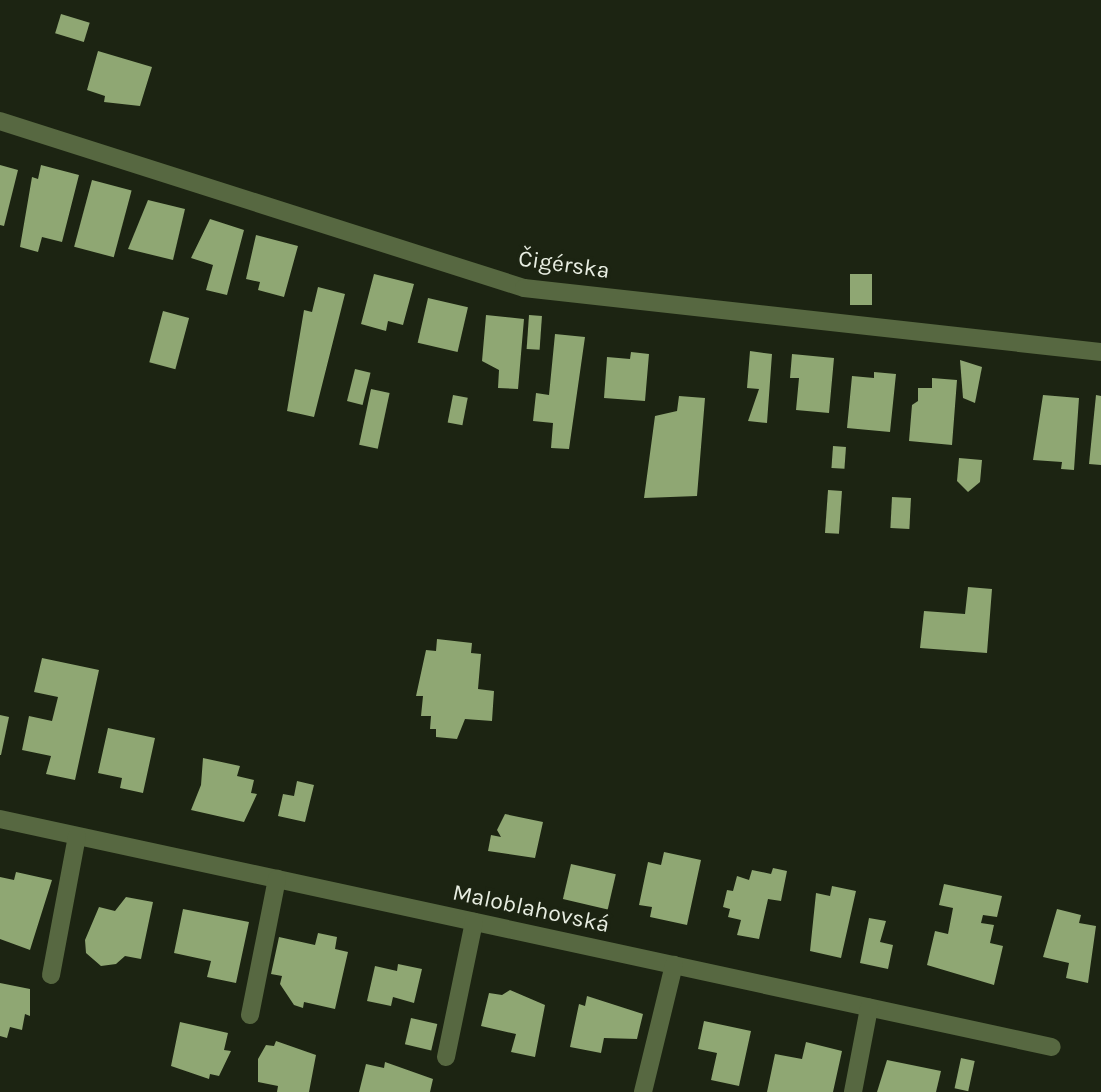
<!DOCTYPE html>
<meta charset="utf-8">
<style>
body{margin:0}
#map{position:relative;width:1101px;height:1092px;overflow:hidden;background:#1c2412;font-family:Karla,sans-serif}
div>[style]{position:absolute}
.building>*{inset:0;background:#8fa773;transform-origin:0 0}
.minor>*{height:18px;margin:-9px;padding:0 9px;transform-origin:9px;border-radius:9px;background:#576841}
span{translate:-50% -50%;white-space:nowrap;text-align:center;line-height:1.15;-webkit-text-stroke:7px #1c2412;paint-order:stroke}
.street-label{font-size:23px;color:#e8eee2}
</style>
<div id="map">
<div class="building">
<div style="left:61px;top:14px;width:30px;height:20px;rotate:17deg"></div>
<div style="clip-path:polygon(98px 51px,152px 67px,140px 106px,104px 102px,105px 96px,87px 90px)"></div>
<div style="clip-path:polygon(0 165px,18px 170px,4px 226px,0 225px)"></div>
<div style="clip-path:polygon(41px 165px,79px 175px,62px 242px,42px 237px,38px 252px,20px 247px,32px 177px,38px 179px)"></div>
<div style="left:92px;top:180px;width:41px;height:69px;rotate:15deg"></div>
<div style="clip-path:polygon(148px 200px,185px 209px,173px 260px,128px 249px)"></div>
<div style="clip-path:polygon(210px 219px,244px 230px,227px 295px,206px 290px,213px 265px,191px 258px)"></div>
<div style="clip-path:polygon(256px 235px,298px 246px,284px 297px,258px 290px,260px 282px,246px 279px)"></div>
<div style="clip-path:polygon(374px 274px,414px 284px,403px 325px,388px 321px,386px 331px,361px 324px)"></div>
<div style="left:850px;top:274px;width:22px;height:31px"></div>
<div style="clip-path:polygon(318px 287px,345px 294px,314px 417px,287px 411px,304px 310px,312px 312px)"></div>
<div style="left:428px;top:298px;width:41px;height:46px;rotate:13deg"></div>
<div style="left:163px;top:311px;width:27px;height:53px;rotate:15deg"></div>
<div style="clip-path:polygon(486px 315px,524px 319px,518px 389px,498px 388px,499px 370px,482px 361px)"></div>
<div style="left:529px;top:315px;width:13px;height:34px;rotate:4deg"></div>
<div style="clip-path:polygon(555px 334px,585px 337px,569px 449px,551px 448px,553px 423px,533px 421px,536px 393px,549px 395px)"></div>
<div style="clip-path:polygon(750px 351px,772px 354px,767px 423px,748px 421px,759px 389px,747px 388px)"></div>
<div style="clip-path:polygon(631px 352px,649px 354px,645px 401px,604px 398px,607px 357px,630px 359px)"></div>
<div style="clip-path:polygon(792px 354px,834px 358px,829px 413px,796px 410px,799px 378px,790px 378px)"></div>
<div style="clip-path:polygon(960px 360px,982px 367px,975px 403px,963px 398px)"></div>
<div style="left:355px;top:369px;width:16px;height:33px;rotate:14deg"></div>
<div style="clip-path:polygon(874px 372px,896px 374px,890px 432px,847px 428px,852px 376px,874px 378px)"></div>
<div style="clip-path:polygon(932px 378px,957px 380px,952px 445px,909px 441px,912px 405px,918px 401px,918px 388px,932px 388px)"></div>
<div style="left:371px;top:389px;width:19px;height:57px;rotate:12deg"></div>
<div style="left:453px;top:395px;width:15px;height:28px;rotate:11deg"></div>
<div style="clip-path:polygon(1043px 395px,1079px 398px,1074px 470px,1061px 469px,1062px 462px,1033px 460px)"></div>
<div style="clip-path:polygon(1096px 395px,1101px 396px,1101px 465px,1089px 464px)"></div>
<div style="clip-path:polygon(679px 396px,705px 398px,697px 496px,644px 498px,655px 416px,677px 411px)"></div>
<div style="left:833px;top:446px;width:13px;height:22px;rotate:4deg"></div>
<div style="clip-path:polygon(959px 458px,982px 460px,980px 482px,968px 492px,957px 481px)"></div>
<div style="left:828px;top:490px;width:14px;height:43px;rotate:4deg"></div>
<div style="left:892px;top:497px;width:19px;height:31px;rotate:3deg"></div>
<div style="clip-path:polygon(968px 587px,992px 589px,987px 653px,920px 648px,924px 611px,965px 614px)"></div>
<div style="clip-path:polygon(437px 639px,472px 643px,471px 653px,481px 654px,478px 689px,494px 691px,492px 721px,465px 719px,457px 739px,436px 737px,436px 729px,430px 729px,431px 716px,421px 716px,423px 696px,416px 696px,426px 650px,436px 651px)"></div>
<div style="clip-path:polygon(42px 658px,99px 670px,75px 780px,46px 774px,51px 756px,22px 750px,29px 716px,52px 721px,58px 697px,34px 692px)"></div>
<div style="clip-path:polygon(0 715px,9px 717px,1px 755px,0 755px)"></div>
<div style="clip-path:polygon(108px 728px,155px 738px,143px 793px,120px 788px,122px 778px,98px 773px)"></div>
<div style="clip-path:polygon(203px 758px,240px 766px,237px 776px,254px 780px,251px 793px,257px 794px,244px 822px,191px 810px,201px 785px)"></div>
<div style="clip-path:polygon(297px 781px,314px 785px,305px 822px,278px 816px,283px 794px,294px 796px)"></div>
<div style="clip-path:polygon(505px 814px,543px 822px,535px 858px,488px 851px,491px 835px,501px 837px,497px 830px)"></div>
<div style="clip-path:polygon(664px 852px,701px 860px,687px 925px,650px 917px,652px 907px,639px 905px,648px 862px,661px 865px)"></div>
<div style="left:571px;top:864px;width:46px;height:36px;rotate:13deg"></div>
<div style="clip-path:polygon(773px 868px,787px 871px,781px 901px,768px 899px,759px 939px,737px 935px,741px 920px,728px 917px,730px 909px,723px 907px,727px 890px,733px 891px,737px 876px,749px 880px,752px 870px,771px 874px)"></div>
<div style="clip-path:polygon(16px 872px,52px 880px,30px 950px,0 939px,0 877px,14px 880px)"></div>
<div style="clip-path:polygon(944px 884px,1002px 896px,997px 917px,983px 915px,981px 923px,994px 925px,990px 943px,1003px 946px,994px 985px,927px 965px,935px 931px,948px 934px,953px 908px,939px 905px)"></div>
<div style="clip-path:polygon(832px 886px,856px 891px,841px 958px,810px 951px,816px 893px,830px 896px)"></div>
<div style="clip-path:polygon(126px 897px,153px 902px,141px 959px,125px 956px,116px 964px,101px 966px,86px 953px,85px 940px,99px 907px,115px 911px)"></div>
<div style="clip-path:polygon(183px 909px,249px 922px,236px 983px,207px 977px,211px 961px,174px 953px)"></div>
<div style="clip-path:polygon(1057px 909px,1081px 915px,1079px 923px,1096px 926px,1088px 983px,1066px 978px,1069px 963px,1043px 957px)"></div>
<div style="clip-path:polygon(869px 918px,886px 921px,880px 942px,893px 945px,888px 969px,860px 963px)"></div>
<div style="clip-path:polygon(318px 933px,337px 937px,335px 949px,348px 952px,335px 1009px,304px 1002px,303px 1008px,294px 1005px,280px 984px,282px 976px,271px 974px,279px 937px,315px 945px)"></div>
<div style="clip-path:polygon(398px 964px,422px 969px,414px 1003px,393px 997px,391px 1006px,367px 1001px,375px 966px,397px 971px)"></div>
<div style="clip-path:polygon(0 983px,30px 989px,30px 1016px,25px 1014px,22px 1030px,10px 1027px,7px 1038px,0 1036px)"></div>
<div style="clip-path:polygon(510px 990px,545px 1005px,535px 1057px,511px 1052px,516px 1034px,481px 1026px,489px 993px,502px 995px)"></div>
<div style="clip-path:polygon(587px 996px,643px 1014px,637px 1039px,604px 1038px,601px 1053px,570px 1047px,579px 1004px,585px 1006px)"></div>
<div style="left:411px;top:1018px;width:27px;height:27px;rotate:13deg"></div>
<div style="clip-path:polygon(704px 1021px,751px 1031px,739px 1086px,711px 1080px,717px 1053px,698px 1049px)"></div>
<div style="clip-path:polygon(180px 1022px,228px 1033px,224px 1050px,231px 1051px,219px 1076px,210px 1074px,209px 1079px,171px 1066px)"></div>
<div style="clip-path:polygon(276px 1041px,316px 1055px,309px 1092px,277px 1092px,278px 1086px,258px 1082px,258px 1059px,266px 1045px,274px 1046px)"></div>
<div style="clip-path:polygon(806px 1042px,842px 1051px,833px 1092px,767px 1092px,775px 1054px,802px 1059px)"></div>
<div style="left:961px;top:1058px;width:14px;height:31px;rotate:12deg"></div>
<div style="clip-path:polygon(887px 1060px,941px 1071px,936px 1092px,877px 1092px)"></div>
<div style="clip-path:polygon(385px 1062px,433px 1079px,430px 1092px,359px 1092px,366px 1064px,384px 1068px)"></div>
</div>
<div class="minor">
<div style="left:0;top:121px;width:550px;rotate:17.68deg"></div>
<div style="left:524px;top:288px;width:581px;rotate:6.33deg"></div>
<div style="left:0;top:819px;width:1076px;rotate:12.23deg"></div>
<div style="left:51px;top:975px;width:141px;rotate:-79.4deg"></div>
<div style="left:250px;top:1015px;width:139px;rotate:-78.8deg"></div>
<div style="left:446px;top:1057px;width:138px;rotate:-78.3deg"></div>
<div style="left:643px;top:1092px;width:131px;rotate:-76.3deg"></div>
<div style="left:853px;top:1092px;width:86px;rotate:-79.2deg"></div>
</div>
<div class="street-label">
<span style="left:564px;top:265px;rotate:8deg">Čigérska</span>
<span style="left:531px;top:909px;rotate:12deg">Maloblahovská</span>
</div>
</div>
